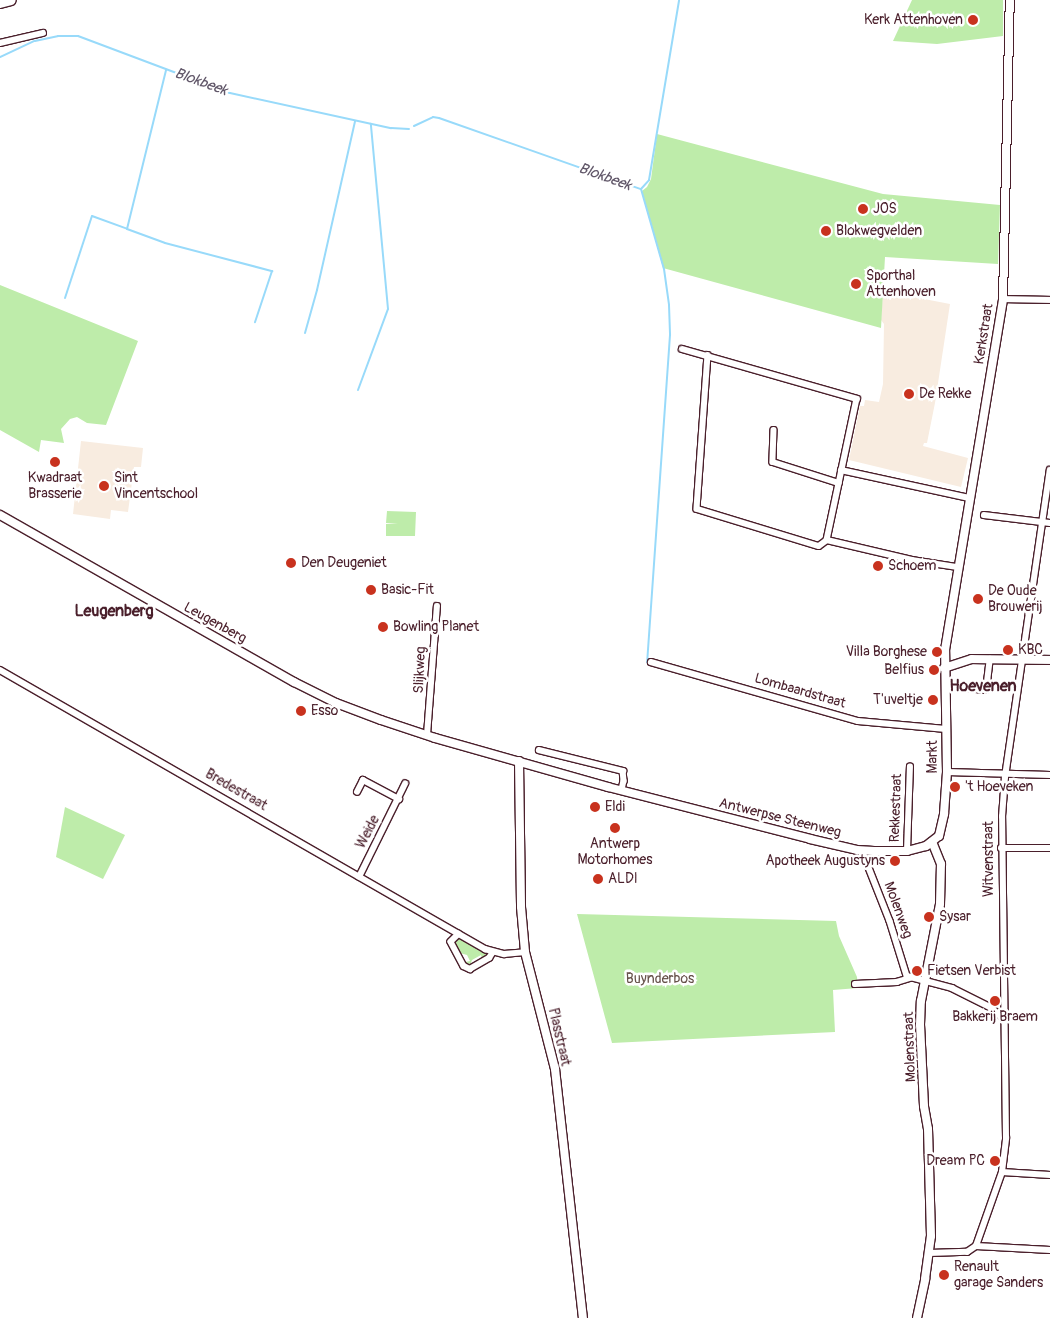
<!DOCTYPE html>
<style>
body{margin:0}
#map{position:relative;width:1050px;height:1318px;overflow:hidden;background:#fff;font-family:Pangolin,sans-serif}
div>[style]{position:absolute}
.built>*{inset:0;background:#f8ece0}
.green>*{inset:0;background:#beecaa}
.stream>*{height:2px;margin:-1px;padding:0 1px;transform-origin:1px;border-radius:1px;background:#98dafa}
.roads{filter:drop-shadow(1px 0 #4a1f2b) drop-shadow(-1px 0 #4a1f2b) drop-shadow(0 1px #4a1f2b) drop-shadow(0 -1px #4a1f2b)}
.street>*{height:5.5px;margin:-2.75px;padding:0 2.75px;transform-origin:2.75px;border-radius:2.75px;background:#fff}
.secondary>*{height:8px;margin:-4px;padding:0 4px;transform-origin:4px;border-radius:4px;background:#fff}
.highway>*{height:10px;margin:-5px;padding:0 5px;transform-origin:5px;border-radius:5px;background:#fff}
.dots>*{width:14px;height:14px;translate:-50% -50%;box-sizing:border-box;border:2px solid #fff;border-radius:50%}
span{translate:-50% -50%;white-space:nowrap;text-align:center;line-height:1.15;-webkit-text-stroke:5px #fff;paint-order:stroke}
.poi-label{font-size:14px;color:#4a1f2b}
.right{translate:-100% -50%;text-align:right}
.left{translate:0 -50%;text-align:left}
.street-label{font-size:14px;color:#4a1f2b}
.park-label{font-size:14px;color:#67524b}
.water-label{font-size:15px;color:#615769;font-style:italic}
.quarter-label{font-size:16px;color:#4a1f2b;font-weight:700}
</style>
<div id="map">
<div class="built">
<div style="clip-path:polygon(883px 291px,950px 304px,935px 403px,927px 443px,924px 443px,923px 446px,968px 458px,961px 487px,849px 460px,860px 406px,864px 406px,865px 400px,879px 402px,883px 384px,884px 324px,881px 320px)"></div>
<div style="clip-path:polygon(81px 441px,143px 448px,141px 467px,134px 467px,128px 512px,111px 510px,110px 519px,73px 514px)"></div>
</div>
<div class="green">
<div style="clip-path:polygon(912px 0,1003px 0,1003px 36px,937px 44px,893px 41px)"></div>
<div style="clip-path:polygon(657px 134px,883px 194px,1000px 205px,998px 264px,885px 257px,881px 328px,663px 268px,642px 191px,647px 187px,651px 179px)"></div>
<div style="clip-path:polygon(0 285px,138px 341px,106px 425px,87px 423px,77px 417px,70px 419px,61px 429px,64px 443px,41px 440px,39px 452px,0 430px)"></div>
<div style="clip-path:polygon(387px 511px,416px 512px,415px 536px,386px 536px,386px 524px,398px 524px,386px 523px)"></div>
<div style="clip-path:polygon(65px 807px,125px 835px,103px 879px,56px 857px)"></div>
<div style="clip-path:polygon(577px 914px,836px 921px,839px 936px,857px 977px,858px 988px,833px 990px,835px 1032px,612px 1043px)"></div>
<div style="clip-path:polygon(459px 938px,487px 954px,487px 957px,482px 959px,481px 955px,472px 960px,470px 966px,467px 965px,465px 962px,470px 961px,467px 955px,460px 953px,455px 944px)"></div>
</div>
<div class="stream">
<div style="left:0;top:57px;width:38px;rotate:-25deg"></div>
<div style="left:35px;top:41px;width:24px;rotate:-12deg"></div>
<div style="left:58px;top:36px;width:20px"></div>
<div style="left:78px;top:36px;width:162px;rotate:20.6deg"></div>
<div style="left:230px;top:93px;width:165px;rotate:12.3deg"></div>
<div style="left:391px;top:128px;width:18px;rotate:3deg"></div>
<div style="left:414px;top:126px;width:21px;rotate:-25deg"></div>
<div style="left:433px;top:117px;width:6px;rotate:9deg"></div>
<div style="left:439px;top:118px;width:214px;rotate:19.4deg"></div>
<div style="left:641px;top:189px;width:12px;rotate:-48deg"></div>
<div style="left:649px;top:180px;width:182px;rotate:-80.5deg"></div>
<div style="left:641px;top:189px;width:83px;rotate:74deg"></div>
<div style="left:664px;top:269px;width:36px;rotate:82deg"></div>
<div style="left:669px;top:305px;width:30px;rotate:88deg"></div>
<div style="left:670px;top:335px;width:328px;rotate:94deg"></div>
<div style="left:127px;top:229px;width:40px;rotate:20.2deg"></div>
<div style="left:165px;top:243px;width:111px;rotate:14.7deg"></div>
<div style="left:272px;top:271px;width:54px;rotate:108.4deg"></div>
<div style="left:65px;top:298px;width:86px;rotate:-71.8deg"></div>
<div style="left:92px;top:216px;width:37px;rotate:20deg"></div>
<div style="left:127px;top:229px;width:164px;rotate:-76.2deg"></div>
<div style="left:305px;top:333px;width:45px;rotate:-74.4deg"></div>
<div style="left:317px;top:290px;width:173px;rotate:-77.3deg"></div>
<div style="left:358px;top:390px;width:86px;rotate:-69.7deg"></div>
<div style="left:388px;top:309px;width:186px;rotate:-95.3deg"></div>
</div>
<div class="roads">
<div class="street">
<div style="left:0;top:43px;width:44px;rotate:-13.1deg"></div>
<div style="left:1003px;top:299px;width:47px;rotate:1.2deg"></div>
<div style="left:682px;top:349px;width:182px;rotate:15.9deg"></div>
<div style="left:857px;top:399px;width:144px;rotate:102deg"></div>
<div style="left:708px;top:355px;width:154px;rotate:94.1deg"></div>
<div style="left:697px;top:509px;width:127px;rotate:16.9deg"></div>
<div style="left:819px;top:546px;width:10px;rotate:-37deg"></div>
<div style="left:774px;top:430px;width:32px;rotate:92deg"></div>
<div style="left:773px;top:462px;width:69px;rotate:17.7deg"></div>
<div style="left:841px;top:470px;width:131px;rotate:12.3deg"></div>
<div style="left:984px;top:515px;width:66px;rotate:6.9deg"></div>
<div style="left:827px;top:540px;width:87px;rotate:13.2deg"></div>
<div style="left:912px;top:560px;width:46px;rotate:8.8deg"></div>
<div style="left:651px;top:662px;width:215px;rotate:15.9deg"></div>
<div style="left:858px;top:721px;width:88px;rotate:5.2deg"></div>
<div style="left:0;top:670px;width:560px;rotate:29.91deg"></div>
<div style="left:485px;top:949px;width:20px;rotate:15deg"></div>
<div style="left:504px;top:954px;width:21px;rotate:-5deg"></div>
<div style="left:946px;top:686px;width:40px;rotate:5.7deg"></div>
<div style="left:986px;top:690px;width:31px;rotate:-83deg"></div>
<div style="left:427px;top:735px;width:129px;rotate:-85.6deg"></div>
<div style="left:539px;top:750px;width:87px;rotate:14deg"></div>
<div style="left:623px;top:771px;width:10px;rotate:84deg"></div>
<div style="left:624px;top:781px;width:9px;rotate:103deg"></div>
<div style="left:947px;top:772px;width:103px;rotate:1.7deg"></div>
<div style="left:357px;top:792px;width:13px;rotate:-63deg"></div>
<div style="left:363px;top:780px;width:41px;rotate:27.8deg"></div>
<div style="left:1001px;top:848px;width:49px"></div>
<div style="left:862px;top:850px;width:76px;rotate:68.5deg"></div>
<div style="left:890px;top:921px;width:58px;rotate:72.8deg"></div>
<div style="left:907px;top:976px;width:47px;rotate:14.9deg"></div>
<div style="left:952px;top:988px;width:42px;rotate:26.6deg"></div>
<div style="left:990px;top:1007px;width:19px;rotate:39deg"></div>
<div style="left:907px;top:851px;width:84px;rotate:-88deg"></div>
<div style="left:359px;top:877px;width:104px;rotate:-63.7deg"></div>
<div style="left:459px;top:934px;width:11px;rotate:135deg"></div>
<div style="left:451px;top:942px;width:27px;rotate:62deg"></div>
<div style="left:464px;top:966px;width:7px;rotate:27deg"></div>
<div style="left:470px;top:969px;width:22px;rotate:-30deg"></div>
<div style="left:489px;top:958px;width:7px;rotate:-56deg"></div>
<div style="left:855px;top:984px;width:42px;rotate:-2.7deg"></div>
<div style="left:897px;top:982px;width:14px;rotate:-17deg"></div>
<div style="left:1002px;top:1172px;width:48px;rotate:3.6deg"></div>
<div style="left:976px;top:1246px;width:78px;rotate:-70.6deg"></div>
<div style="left:1002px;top:1172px;width:34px;rotate:-83deg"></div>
<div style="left:1006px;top:1138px;width:321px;rotate:-90.7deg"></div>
<div style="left:1002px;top:817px;width:40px;rotate:-85.7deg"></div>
<div style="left:1005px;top:777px;width:310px;rotate:-81.7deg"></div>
<div style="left:929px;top:1253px;width:38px;rotate:-2deg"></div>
<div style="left:967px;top:1252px;width:11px;rotate:-34deg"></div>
<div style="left:976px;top:1246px;width:74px;rotate:3.1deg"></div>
</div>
<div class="secondary">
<div style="left:0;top:515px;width:338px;rotate:29.6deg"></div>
<div style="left:294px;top:682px;width:47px;rotate:26.6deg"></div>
<div style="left:336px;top:703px;width:48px;rotate:20.7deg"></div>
<div style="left:381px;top:720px;width:57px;rotate:18.4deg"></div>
<div style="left:435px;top:738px;width:180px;rotate:15.8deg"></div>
<div style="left:608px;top:787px;width:209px;rotate:14.4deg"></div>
<div style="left:810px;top:839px;width:48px;rotate:13.2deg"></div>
<div style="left:857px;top:850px;width:17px;rotate:3deg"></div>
<div style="left:874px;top:851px;width:33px"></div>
<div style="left:907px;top:851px;width:20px;rotate:-15deg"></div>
<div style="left:926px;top:846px;width:16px;rotate:-38deg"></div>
<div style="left:939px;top:836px;width:23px;rotate:-77deg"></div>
<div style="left:944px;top:814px;width:42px;rotate:-85.9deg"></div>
<div style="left:947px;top:772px;width:122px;rotate:-90.9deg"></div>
<div style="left:945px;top:650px;width:356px;rotate:-80.6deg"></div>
<div style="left:1003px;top:299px;width:299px;rotate:-88.7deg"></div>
<div style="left:944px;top:668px;width:29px;rotate:-18deg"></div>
<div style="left:972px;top:659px;width:78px;rotate:0.7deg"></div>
<div style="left:519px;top:761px;width:146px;rotate:89.2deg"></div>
<div style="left:521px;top:907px;width:45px;rotate:84.9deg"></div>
<div style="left:525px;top:952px;width:121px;rotate:75.6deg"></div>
<div style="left:555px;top:1069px;width:251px;rotate:83.6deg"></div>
<div style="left:917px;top:1318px;width:40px;rotate:-78deg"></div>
<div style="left:925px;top:1279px;width:43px;rotate:-82.1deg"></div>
<div style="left:931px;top:1236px;width:107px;rotate:-91.6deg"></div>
<div style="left:928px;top:1129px;width:23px;rotate:-100deg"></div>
<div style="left:924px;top:1106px;width:81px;rotate:-92.8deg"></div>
<div style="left:920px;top:1025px;width:24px;rotate:-88deg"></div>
<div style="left:921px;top:1001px;width:99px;rotate:-78.9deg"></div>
<div style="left:940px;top:904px;width:40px;rotate:-88.6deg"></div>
<div style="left:941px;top:864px;width:24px;rotate:-112deg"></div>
</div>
<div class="highway">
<div style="left:0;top:3px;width:11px;rotate:-15deg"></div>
</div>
</div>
<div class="dots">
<div style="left:973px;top:20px;background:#c8321e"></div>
<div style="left:863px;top:209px;background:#c8321e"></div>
<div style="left:826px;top:231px;background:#c8321e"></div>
<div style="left:856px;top:284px;background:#c8321e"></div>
<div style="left:909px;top:394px;background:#c8321e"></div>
<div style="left:55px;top:462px;background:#c8321e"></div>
<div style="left:104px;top:486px;background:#c8321e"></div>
<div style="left:291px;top:563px;background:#c8321e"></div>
<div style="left:878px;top:566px;background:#c8321e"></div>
<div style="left:371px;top:590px;background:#c8321e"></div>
<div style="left:978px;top:599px;background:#c8321e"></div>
<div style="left:383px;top:627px;background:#c8321e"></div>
<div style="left:1008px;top:650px;background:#c8321e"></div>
<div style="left:937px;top:652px;background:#c8321e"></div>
<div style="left:934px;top:670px;background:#c8321e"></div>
<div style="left:933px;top:700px;background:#c8321e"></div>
<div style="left:301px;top:711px;background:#c8321e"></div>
<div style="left:955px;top:787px;background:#c8321e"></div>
<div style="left:595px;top:807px;background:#c8321e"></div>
<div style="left:615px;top:828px;background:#c8321e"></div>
<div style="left:895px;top:861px;background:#c8321e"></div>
<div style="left:598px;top:879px;background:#c8321e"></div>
<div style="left:929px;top:917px;background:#c8321e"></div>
<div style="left:917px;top:971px;background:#c8321e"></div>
<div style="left:995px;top:1001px;background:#c8321e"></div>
<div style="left:995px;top:1161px;background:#c8321e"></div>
<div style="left:944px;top:1275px;background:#c8321e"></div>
</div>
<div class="poi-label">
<span class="right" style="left:963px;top:20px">Kerk Attenhoven</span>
<span class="left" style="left:873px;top:209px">JOS</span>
<span class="left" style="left:836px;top:231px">Blokwegvelden</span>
<span class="left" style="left:866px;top:284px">Sporthal<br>Attenhoven</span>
<span class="left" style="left:919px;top:394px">De Rekke</span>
<span style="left:55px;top:486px">Kwadraat<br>Brasserie</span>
<span class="left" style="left:114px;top:486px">Sint<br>Vincentschool</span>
<span class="left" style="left:301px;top:563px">Den Deugeniet</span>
<span class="left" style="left:888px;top:566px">Schoem</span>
<span class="left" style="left:381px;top:590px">Basic-Fit</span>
<span class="left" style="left:988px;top:599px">De Oude<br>Brouwerij</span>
<span class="left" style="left:393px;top:627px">Bowling Planet</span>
<span class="left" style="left:1018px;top:650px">KBC</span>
<span class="right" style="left:927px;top:652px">Villa Borghese</span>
<span class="right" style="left:924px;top:670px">Belfius</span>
<span class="right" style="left:923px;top:700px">T'uveltje</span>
<span class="left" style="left:311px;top:711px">Esso</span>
<span class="left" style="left:965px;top:787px">'t Hoeveken</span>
<span class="left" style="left:605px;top:807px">Eldi</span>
<span style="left:615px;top:852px">Antwerp<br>Motorhomes</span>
<span class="right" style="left:885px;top:861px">Apotheek Augustyns</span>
<span class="left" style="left:608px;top:879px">ALDI</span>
<span class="left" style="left:939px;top:917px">Sysar</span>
<span class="left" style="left:927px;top:971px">Fietsen Verbist</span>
<span style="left:995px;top:1017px">Bakkerij Braem</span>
<span class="right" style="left:985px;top:1161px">Dream PC</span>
<span class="left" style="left:954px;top:1275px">Renault<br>garage Sanders</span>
</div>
<div class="street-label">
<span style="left:984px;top:334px;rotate:-81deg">Kerkstraat</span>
<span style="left:215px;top:623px;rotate:29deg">Leugenberg</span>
<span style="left:420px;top:670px;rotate:-87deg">Slijkweg</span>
<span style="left:800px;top:691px;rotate:16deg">Lombaardstraat</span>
<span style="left:933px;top:757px;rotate:-90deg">Markt</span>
<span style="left:236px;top:790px;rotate:30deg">Bredestraat</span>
<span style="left:896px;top:808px;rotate:-88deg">Rekkestraat</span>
<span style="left:780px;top:818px;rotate:14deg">Antwerpse Steenweg</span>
<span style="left:368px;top:832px;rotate:-63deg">Weide</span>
<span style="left:989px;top:859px;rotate:-90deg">Witvenstraat</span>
<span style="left:898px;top:910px;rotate:70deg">Molenweg</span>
<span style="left:559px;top:1037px;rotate:77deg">Plasstraat</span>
<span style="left:910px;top:1047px;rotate:-92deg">Molenstraat</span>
</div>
<div class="park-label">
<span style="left:660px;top:979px">Buynderbos</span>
</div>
<div class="water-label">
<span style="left:201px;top:82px;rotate:20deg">Blokbeek</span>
<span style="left:605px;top:177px;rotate:20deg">Blokbeek</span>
</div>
<div class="quarter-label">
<span style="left:114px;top:611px">Leugenberg</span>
<span style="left:983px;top:686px">Hoevenen</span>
</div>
</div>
